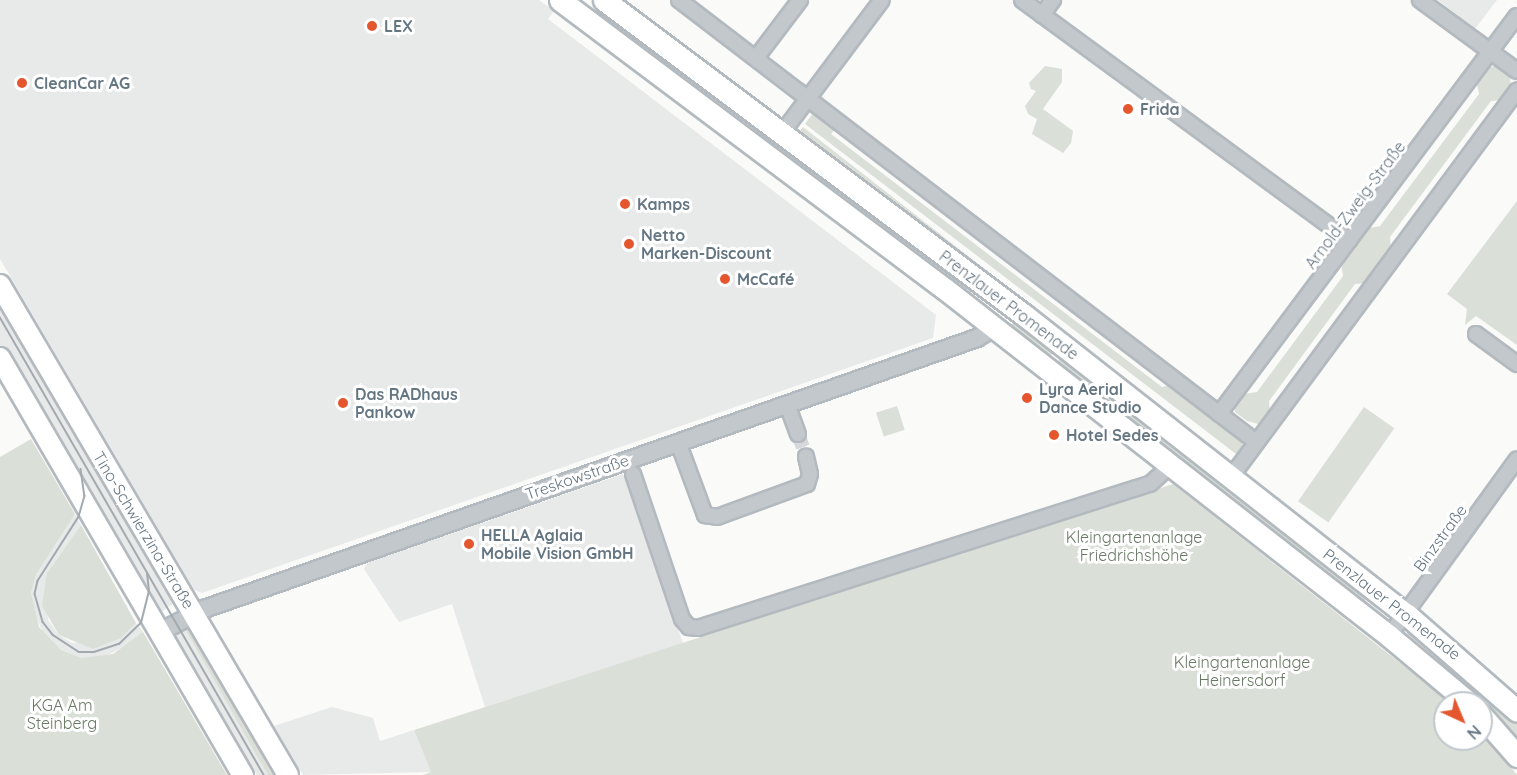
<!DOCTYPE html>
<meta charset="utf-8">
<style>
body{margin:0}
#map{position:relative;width:1517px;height:775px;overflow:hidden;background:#fafaf8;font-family:Quicksand,sans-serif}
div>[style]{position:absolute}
.built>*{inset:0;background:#e8e9e9}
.green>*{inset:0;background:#dadfd7;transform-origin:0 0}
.minor-tunnel>*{height:14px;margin-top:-7px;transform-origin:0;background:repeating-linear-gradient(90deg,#d5d9db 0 14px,transparent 0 21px)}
.roads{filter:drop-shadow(2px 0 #b3babf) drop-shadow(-2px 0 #b3babf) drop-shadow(0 2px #b3babf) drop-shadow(0 -2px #b3babf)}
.minor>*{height:14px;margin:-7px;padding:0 7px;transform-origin:7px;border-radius:7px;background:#c3c8cc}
.tertiary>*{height:16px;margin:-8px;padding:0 8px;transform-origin:8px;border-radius:8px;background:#c3c8cc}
.secondary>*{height:20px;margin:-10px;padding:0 10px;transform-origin:10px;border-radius:10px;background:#fff}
.primary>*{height:21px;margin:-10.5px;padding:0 10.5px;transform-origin:10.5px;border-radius:10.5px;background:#fff}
.tram>*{height:1.5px;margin:-0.75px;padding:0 0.75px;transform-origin:0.75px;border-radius:0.75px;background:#a2aab0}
.dots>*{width:16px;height:16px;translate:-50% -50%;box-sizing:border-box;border:3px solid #fff;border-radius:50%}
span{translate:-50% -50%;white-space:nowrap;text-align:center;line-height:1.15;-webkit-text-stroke:6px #fff;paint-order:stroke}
.poi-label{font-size:16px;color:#657683;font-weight:700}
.left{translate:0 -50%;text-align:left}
.street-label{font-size:16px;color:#657683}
.park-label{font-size:16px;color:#687a64}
.north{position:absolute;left:1433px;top:691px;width:60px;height:60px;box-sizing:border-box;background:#fff;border:2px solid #c1c8cd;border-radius:50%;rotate:136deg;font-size:16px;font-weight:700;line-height:24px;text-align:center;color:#657683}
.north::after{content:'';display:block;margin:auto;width:21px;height:27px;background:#e4572e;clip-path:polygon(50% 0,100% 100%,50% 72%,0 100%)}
</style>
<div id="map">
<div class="built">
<div style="clip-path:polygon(0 0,539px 0,554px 11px,548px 19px,936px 315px,933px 338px,202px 593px,194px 590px,0 259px)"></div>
<div style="clip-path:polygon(1438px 0,1497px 0,1475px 29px)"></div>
<div style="clip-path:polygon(0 297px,177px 601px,158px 614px,0 348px)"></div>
<div style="clip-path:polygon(623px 474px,683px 643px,485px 707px,452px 604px,399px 622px,364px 569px,367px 563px)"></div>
<div style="clip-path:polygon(75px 514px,81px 525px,47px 573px,48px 620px,59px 635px,72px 643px,120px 638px,136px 623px,143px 632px,133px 642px,102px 658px,82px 658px,61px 650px,45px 637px,33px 610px,31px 593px,36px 575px)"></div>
<div style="clip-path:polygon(185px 629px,255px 753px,268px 775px,257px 775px,175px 635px)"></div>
<div style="clip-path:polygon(332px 707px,373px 718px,380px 741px,414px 730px,431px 772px,303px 775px,274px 726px)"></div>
</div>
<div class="green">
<div style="clip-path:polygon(1045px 66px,1062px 69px,1062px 82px,1043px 109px,1073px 131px,1071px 143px,1063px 153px,1032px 134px,1037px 119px,1028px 114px,1025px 106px,1036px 91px,1031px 89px,1029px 83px)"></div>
<div style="clip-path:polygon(1494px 66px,1510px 74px,1511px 91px,1504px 100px,1491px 101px,1390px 237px,1391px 251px,1367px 283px,1355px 284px,1269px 401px,1270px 414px,1262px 425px,1247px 421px,1235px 412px,1235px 406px,1244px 394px,1257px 392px,1343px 276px,1341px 262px,1365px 229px,1380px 226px,1479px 94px,1476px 80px,1485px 69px)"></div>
<div style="clip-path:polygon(814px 112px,835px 129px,831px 134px,1162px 387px,1175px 384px,1241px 437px,1243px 450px,1240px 457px,805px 124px)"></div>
<div style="left:758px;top:122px;width:268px;height:13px;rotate:37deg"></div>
<div style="left:803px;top:127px;width:546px;height:12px;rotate:38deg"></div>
<div style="clip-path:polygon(1517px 201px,1517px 345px,1476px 316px,1465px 325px,1467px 309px,1447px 294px)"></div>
<div style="left:1016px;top:319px;width:50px;height:13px;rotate:39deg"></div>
<div style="left:1063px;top:355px;width:389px;height:14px;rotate:38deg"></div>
<div style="left:897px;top:406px;width:25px;height:22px;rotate:72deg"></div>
<div style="left:1364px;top:407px;width:37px;height:115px;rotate:35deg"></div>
<div style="clip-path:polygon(31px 439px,75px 514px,36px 575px,31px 593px,39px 627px,61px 650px,82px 658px,113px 654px,143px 632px,227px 775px,0 775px,0 457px)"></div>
<div style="clip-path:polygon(1173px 484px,1451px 703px,1445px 703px,1445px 739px,1481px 739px,1481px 727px,1517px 775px,423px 775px,431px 772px,414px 730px)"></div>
<div style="clip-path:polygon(81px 525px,136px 623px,121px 638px,93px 649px,59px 635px,42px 606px,47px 573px)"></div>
<div style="clip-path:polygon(192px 625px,280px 775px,268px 775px,255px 753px,185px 629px)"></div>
<div style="clip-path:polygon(1408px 631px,1424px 639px,1517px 720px,1517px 748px,1481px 703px,1406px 639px)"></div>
</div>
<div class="minor-tunnel">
<div style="left:798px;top:434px;width:23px;rotate:70deg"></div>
</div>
<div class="roads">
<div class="minor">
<div style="left:679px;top:0;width:727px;rotate:37.45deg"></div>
<div style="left:1022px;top:0;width:406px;rotate:36.3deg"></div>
<div style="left:1420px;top:0;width:120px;rotate:36.2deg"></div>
<div style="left:1042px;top:15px;width:19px;rotate:-54deg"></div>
<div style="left:756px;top:58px;width:73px;rotate:-52.8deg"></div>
<div style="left:782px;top:133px;width:166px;rotate:-53.1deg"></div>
<div style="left:1476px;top:334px;width:51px;rotate:36.2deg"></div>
<div style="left:787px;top:404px;width:32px;rotate:70deg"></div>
<div style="left:1219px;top:414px;width:497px;rotate:-53.2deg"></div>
<div style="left:678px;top:442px;width:78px;rotate:69.7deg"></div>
<div style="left:705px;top:515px;width:12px;rotate:9deg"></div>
<div style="left:717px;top:517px;width:96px;rotate:-20.1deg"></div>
<div style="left:807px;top:484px;width:10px;rotate:-73deg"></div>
<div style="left:810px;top:474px;width:18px;rotate:-103deg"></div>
<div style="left:633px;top:474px;width:153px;rotate:71.3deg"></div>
<div style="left:682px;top:619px;width:11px;rotate:49deg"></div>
<div style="left:689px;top:627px;width:9px;rotate:6deg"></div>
<div style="left:698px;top:628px;width:474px;rotate:-17.7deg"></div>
<div style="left:1150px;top:484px;width:28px;rotate:-42deg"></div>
<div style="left:1231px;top:477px;width:481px;rotate:-53.5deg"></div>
<div style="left:1389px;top:636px;width:218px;rotate:-54.1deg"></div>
</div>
<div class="tertiary">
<div style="left:160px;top:632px;width:50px;rotate:-27.6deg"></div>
<div style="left:204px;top:609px;width:819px;rotate:-19.32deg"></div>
<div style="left:977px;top:338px;width:21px;rotate:-31deg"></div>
</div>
<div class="secondary">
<div style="left:0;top:285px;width:568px;rotate:59.55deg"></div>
<div style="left:0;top:358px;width:483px;rotate:59.8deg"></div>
</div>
<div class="primary">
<div style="left:560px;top:0;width:481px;rotate:36.9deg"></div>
<div style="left:945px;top:289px;width:564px;rotate:38.01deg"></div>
<div style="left:1389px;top:636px;width:104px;rotate:39.9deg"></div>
<div style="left:604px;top:0;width:525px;rotate:36.87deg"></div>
<div style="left:1024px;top:315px;width:485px;rotate:38.1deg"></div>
<div style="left:1406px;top:614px;width:147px;rotate:41.1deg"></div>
<div style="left:1481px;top:715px;width:55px;rotate:48.7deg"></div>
</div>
</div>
<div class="tram">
<div style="left:0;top:317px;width:529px;rotate:60.04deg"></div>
<div style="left:81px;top:469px;width:27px;rotate:82deg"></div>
<div style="left:85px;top:496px;width:22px;rotate:106deg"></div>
<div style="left:79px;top:517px;width:76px;rotate:122.6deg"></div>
<div style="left:38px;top:581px;width:13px;rotate:103deg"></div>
<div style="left:35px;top:594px;width:29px;rotate:74deg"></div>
<div style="left:43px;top:622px;width:16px;rotate:52deg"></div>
<div style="left:53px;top:635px;width:31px;rotate:33deg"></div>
<div style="left:79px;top:652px;width:15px"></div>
<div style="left:94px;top:652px;width:26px;rotate:-18deg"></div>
<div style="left:119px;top:644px;width:30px;rotate:-44deg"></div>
<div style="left:141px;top:623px;width:32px;rotate:-76deg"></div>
<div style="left:149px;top:592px;width:19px;rotate:-96deg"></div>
</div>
<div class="dots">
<div style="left:372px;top:26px;background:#e4572e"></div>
<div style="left:22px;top:83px;background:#e4572e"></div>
<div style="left:1128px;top:109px;background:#e4572e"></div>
<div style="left:625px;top:204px;background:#e4572e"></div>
<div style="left:629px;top:244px;background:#e4572e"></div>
<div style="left:725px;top:279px;background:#e4572e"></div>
<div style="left:1027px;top:398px;background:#e4572e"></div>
<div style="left:343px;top:403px;background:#e4572e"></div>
<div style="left:1054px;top:435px;background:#e4572e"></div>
<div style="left:469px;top:544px;background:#e4572e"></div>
</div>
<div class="poi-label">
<span class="left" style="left:384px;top:26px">LEX</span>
<span class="left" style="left:34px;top:83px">CleanCar AG</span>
<span class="left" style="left:1140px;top:109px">Frida</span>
<span class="left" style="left:637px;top:204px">Kamps</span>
<span class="left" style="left:641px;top:244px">Netto<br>Marken-Discount</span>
<span class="left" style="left:737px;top:279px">McCafé</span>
<span class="left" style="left:1039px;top:398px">Lyra Aerial<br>Dance Studio</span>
<span class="left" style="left:355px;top:403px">Das RADhaus<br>Pankow</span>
<span class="left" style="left:1066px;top:435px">Hotel Sedes</span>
<span class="left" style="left:481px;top:544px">HELLA Aglaia<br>Mobile Vision GmbH</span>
</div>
<div class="street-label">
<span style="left:1355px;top:205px;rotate:-53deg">Arnold-Zweig-Straße</span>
<span style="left:1009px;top:305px;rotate:37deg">Prenzlauer Promenade</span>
<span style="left:577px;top:477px;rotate:-19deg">Treskowstraße</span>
<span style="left:144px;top:530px;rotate:59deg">Tino-Schwierzina-Straße</span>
<span style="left:1440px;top:538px;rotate:-54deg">Binzstraße</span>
<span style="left:1392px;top:604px;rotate:38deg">Prenzlauer Promenade</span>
</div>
<div class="park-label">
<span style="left:1134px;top:546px">Kleingartenanlage<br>Friedrichshöhe</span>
<span style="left:1242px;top:671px">Kleingartenanlage<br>Heinersdorf</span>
<span style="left:62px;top:714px">KGA Am<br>Steinberg</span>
</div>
<div class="north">N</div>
</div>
